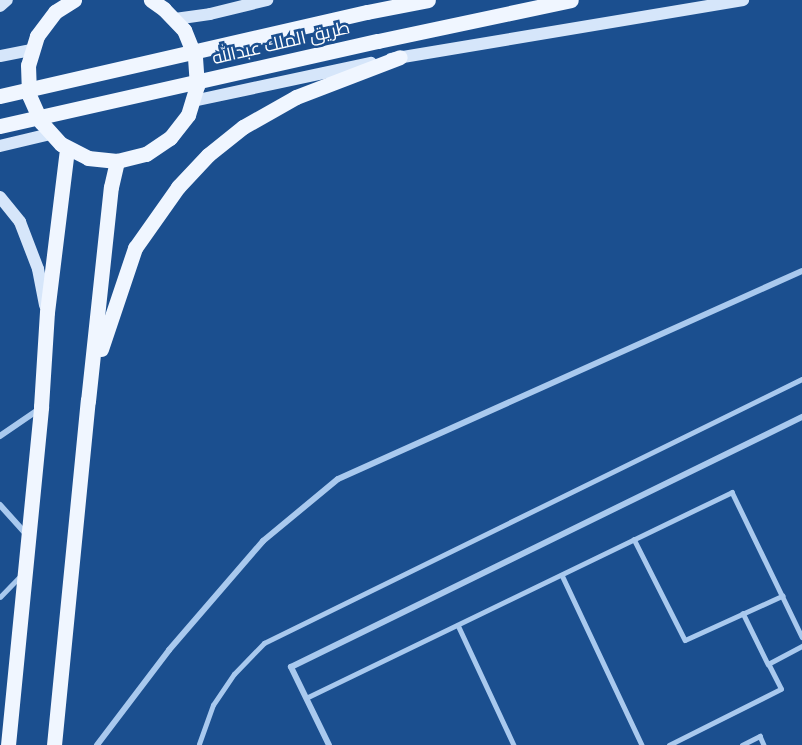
<!DOCTYPE html>
<meta charset="utf-8">
<style>
body{margin:0}
#map{position:relative;width:802px;height:745px;overflow:hidden;background:#1b4f8f;font-family:Cabin,Cairo,sans-serif}
div>[style]{position:absolute}
.lane>*{height:4.5px;margin:-2.25px;padding:0 2.25px;transform-origin:2.25px;border-radius:2.25px;background:#a9c9ee}
.street>*{height:6px;margin:-3px;padding:0 3px;transform-origin:3px;border-radius:3px;background:#a9c9ee}
.secondary>*{height:12px;margin:-6px;padding:0 6px;transform-origin:6px;border-radius:6px;background:#d6e6fa}
.primary>*{height:15px;margin:-7.5px;padding:0 7.5px;transform-origin:7.5px;border-radius:7.5px;background:#f0f6ff}
.primary-bridge>*{height:15px;margin:-7.5px;padding:0 7.5px;transform-origin:7.5px;border-radius:7.5px;background:#f0f6ff}
span{translate:-50% -50%;white-space:nowrap;text-align:center;line-height:1.15;-webkit-text-stroke:5px #1b4f8f;paint-order:stroke}
.street-label{font-size:18px;color:#fff}
</style>
<div id="map">
<div class="lane">
<div style="left:634px;top:539px;width:113px;rotate:63.2deg"></div>
<div style="left:685px;top:640px;width:107px;rotate:-24.4deg"></div>
<div style="left:562px;top:575px;width:188px;rotate:64.8deg"></div>
<div style="left:0;top:597px;width:28px;rotate:-46deg"></div>
<div style="left:743px;top:613px;width:57px;rotate:63.9deg"></div>
<div style="left:458px;top:625px;width:132px;rotate:65deg"></div>
<div style="left:306px;top:698px;width:473px;rotate:-25.8deg"></div>
<div style="left:732px;top:492px;width:161px;rotate:64.2deg"></div>
<div style="left:199px;top:744px;width:41px;rotate:-70.3deg"></div>
<div style="left:213px;top:705px;width:37px;rotate:-56deg"></div>
<div style="left:234px;top:674px;width:43px;rotate:-45.9deg"></div>
<div style="left:264px;top:643px;width:599px;rotate:-26.14deg"></div>
<div style="left:669px;top:745px;width:125px;rotate:-26.6deg"></div>
<div style="left:781px;top:689px;width:28px;rotate:-117deg"></div>
<div style="left:768px;top:664px;width:38px;rotate:-28deg"></div>
<div style="left:742px;top:745px;width:20px;rotate:-27deg"></div>
<div style="left:760px;top:736px;width:10px;rotate:66deg"></div>
</div>
<div class="street">
<div style="left:0;top:436px;width:46px;rotate:-34.4deg"></div>
<div style="left:0;top:505px;width:38px;rotate:48deg"></div>
<div style="left:97px;top:745px;width:119px;rotate:-52.8deg"></div>
<div style="left:169px;top:650px;width:144px;rotate:-49.2deg"></div>
<div style="left:263px;top:541px;width:97px;rotate:-39.6deg"></div>
<div style="left:338px;top:479px;width:508px;rotate:-24.15deg"></div>
<div style="left:329px;top:745px;width:87px;rotate:-116deg"></div>
<div style="left:291px;top:667px;width:569px;rotate:-26.07deg"></div>
</div>
<div class="secondary">
<div style="left:0;top:6px;width:9px;rotate:-41deg"></div>
<div style="left:175px;top:19px;width:35px;rotate:-8deg"></div>
<div style="left:210px;top:14px;width:59px;rotate:-13.8deg"></div>
<div style="left:0;top:56px;width:32px;rotate:-11deg"></div>
<div style="left:391px;top:59px;width:357px;rotate:-9.5deg"></div>
<div style="left:193px;top:101px;width:182px;rotate:-12.1deg"></div>
<div style="left:0;top:146px;width:51px;rotate:-13.5deg"></div>
<div style="left:0;top:197px;width:32px;rotate:51deg"></div>
<div style="left:20px;top:222px;width:50px;rotate:69deg"></div>
<div style="left:38px;top:269px;width:37px;rotate:79deg"></div>
</div>
<div class="primary">
<div style="left:74px;top:0;width:22px;rotate:148deg"></div>
<div style="left:55px;top:12px;width:30px;rotate:127deg"></div>
<div style="left:37px;top:36px;width:30px;rotate:107deg"></div>
<div style="left:28px;top:65px;width:30px;rotate:88deg"></div>
<div style="left:29px;top:95px;width:30px;rotate:66deg"></div>
<div style="left:41px;top:122px;width:30px;rotate:48deg"></div>
<div style="left:61px;top:144px;width:30px;rotate:27deg"></div>
<div style="left:88px;top:158px;width:29px;rotate:6deg"></div>
<div style="left:117px;top:161px;width:30px;rotate:-14deg"></div>
<div style="left:146px;top:154px;width:29px;rotate:-34deg"></div>
<div style="left:170px;top:138px;width:29px;rotate:-52deg"></div>
<div style="left:188px;top:115px;width:30px;rotate:-73deg"></div>
<div style="left:197px;top:86px;width:29px;rotate:-94deg"></div>
<div style="left:195px;top:57px;width:29px;rotate:-112deg"></div>
<div style="left:184px;top:30px;width:29px;rotate:-134deg"></div>
<div style="left:164px;top:9px;width:16px;rotate:-145deg"></div>
<div style="left:367px;top:12px;width:62px;rotate:-11.1deg"></div>
<div style="left:378px;top:41px;width:197px;rotate:-12deg"></div>
<div style="left:101px;top:349px;width:107px;rotate:-71.4deg"></div>
<div style="left:135px;top:248px;width:75px;rotate:-54.8deg"></div>
<div style="left:178px;top:187px;width:44px;rotate:-46.8deg"></div>
<div style="left:208px;top:155px;width:45px;rotate:-38.7deg"></div>
<div style="left:243px;top:127px;width:61px;rotate:-29.5deg"></div>
<div style="left:296px;top:97px;width:111px;rotate:-21deg"></div>
<div style="left:8px;top:745px;width:340px;rotate:-84.4deg"></div>
<div style="left:41px;top:407px;width:95px;rotate:-86.4deg"></div>
<div style="left:47px;top:312px;width:165px;rotate:-83deg"></div>
<div style="left:54px;top:745px;width:346px;rotate:-84.4deg"></div>
<div style="left:88px;top:401px;width:215px;rotate:-83.9deg"></div>
<div style="left:111px;top:187px;width:27px;rotate:-77deg"></div>
</div>
<div class="primary-bridge">
<div style="left:0;top:96px;width:376px;rotate:-12.9deg"></div>
<div style="left:0;top:126px;width:387px;rotate:-12.7deg"></div>
</div>
<div class="street-label">
<span style="left:281px;top:43px;rotate:-13deg">طريق الملك عبدالله</span>
</div>
</div>
